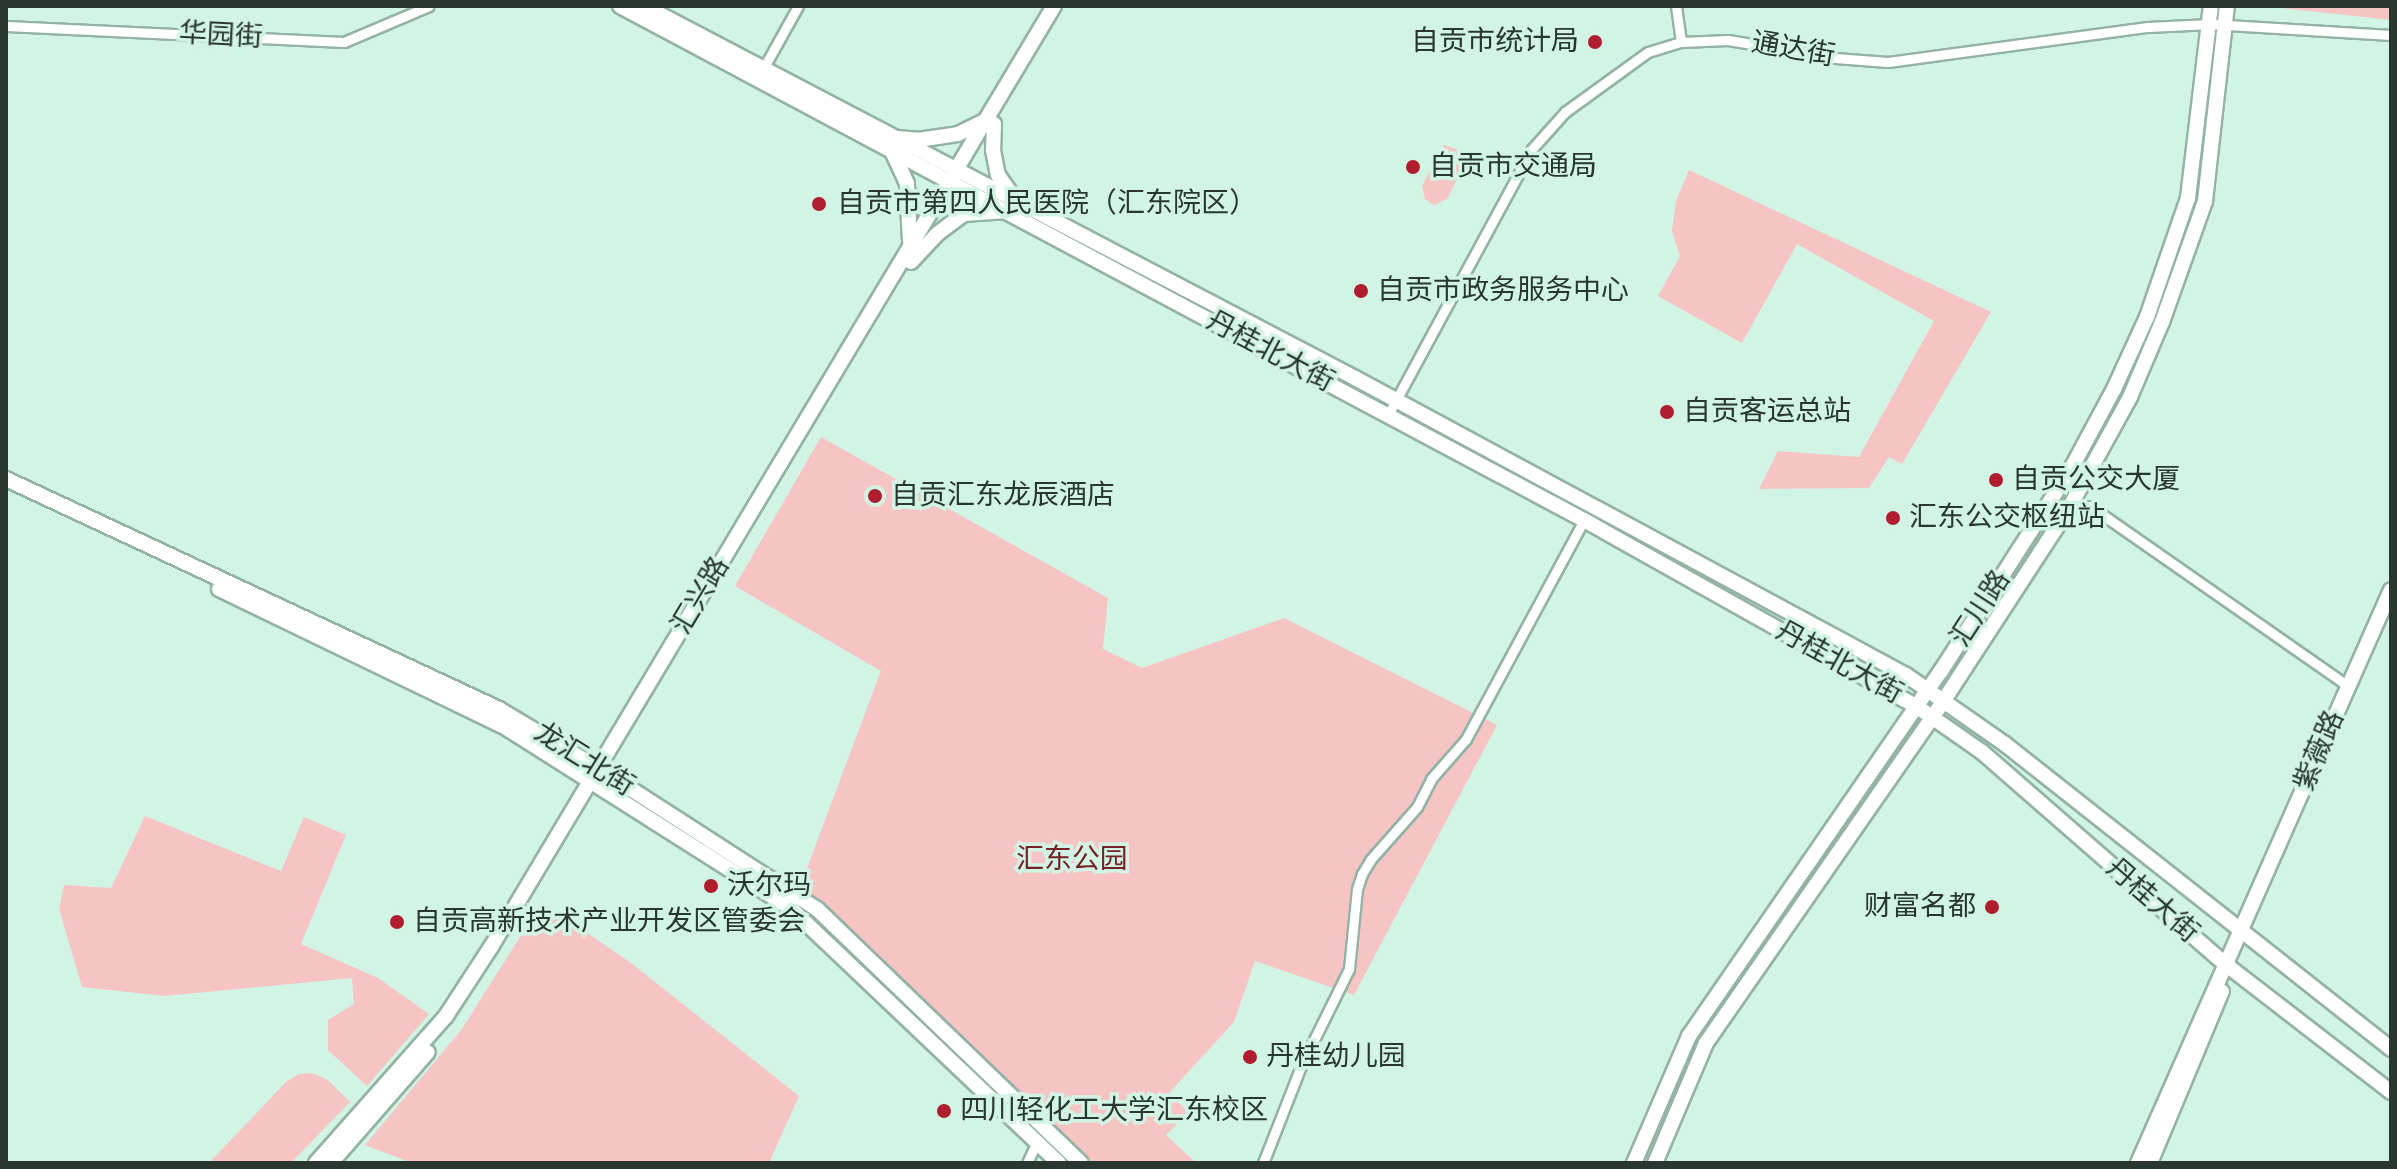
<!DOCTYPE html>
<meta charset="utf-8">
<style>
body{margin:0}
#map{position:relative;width:2397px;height:1169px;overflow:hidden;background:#d2f4e4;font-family:"Alegreya Sans","Noto Sans SC",sans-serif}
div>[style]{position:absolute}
.green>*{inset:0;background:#f6c5c3}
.roads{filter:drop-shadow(2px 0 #93b3a4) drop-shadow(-2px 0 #93b3a4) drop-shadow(0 2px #93b3a4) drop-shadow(0 -2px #93b3a4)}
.street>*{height:9px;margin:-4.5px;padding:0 4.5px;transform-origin:4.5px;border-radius:4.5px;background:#fff}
.secondary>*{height:14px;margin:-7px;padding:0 7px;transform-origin:7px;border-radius:7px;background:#fff}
.primary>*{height:14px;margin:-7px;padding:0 7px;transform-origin:7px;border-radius:7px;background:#fff}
.dots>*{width:22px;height:22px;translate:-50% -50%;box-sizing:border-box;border:4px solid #d2f4e4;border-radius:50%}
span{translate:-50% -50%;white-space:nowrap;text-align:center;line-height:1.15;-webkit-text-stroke:7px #d2f4e4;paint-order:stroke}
.street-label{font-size:28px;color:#2a3731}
.poi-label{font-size:28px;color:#2a3731}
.right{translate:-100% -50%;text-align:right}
.left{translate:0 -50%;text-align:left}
.park-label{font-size:28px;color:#752126}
.frame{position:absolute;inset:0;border:8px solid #2a3731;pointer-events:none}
</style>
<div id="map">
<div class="green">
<div style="clip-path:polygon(2272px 6px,2391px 6px,2391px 20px,2273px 7px)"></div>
<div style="clip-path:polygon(1444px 145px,1464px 152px,1467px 160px,1447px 199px,1434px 205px,1425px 199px,1422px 186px)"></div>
<div style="clip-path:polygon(1689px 170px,1991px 312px,1902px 464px,1889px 457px,1869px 488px,1759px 489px,1778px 451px,1859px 457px,1934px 321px,1797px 244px,1742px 343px,1658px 296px,1680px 256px,1672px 231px,1676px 201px)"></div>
<div style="clip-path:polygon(821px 437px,1108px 598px,1103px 649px,1142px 668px,1284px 618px,1497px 725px,1354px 995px,1255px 961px,1234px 1022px,1169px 1093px,1188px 1112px,1166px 1135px,1196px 1163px,1093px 1163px,851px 931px,800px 887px,881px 671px,735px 586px)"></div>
<div style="clip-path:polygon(145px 816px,281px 871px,304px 817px,346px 835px,301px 944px,378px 978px,429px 1014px,367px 1086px,328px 1050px,328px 1020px,354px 1004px,352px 978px,165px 996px,82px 987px,59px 909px,64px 885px,111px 888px)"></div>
<div style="clip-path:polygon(542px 902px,631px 963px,799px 1096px,769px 1163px,412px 1163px,365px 1145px,462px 1029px)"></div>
<div style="clip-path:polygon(312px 1073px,328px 1080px,350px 1102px,291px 1163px,209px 1163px,287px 1081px,299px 1074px)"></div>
</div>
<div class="roads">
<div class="street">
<div style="left:1676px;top:6px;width:36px;rotate:82deg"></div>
<div style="left:6px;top:26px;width:338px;rotate:2.7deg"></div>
<div style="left:344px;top:42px;width:92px;rotate:-23deg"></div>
<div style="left:763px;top:69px;width:72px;rotate:-60.9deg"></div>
<div style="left:1388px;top:415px;width:301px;rotate:-61.6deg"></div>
<div style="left:1531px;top:150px;width:51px;rotate:-48.2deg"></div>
<div style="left:1565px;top:112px;width:102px;rotate:-35.9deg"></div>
<div style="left:1648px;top:52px;width:34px;rotate:-17deg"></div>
<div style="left:1681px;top:42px;width:47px;rotate:-2.4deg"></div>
<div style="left:1728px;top:40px;width:109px;rotate:9.5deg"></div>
<div style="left:1835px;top:58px;width:53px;rotate:4.3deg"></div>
<div style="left:1888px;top:62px;width:262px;rotate:-7.7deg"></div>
<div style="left:2148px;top:27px;width:63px;rotate:-2.7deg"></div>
<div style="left:2211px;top:24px;width:180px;rotate:3.5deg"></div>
<div style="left:2090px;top:506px;width:315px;rotate:34.9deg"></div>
<div style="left:1027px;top:1163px;width:23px;rotate:-65deg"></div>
<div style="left:1263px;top:1163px;width:104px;rotate:-68.6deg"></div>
<div style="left:1301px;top:1066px;width:108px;rotate:-63.7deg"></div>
<div style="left:1349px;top:969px;width:80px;rotate:-84.3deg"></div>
<div style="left:1357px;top:889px;width:16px;rotate:-72deg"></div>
<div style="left:1362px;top:874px;width:17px;rotate:-59deg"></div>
<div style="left:1371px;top:859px;width:69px;rotate:-48.5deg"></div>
<div style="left:1417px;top:807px;width:31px;rotate:-63deg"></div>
<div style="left:1431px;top:779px;width:53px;rotate:-48.8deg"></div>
<div style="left:1466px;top:739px;width:249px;rotate:-61.7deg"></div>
</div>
<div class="secondary">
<div style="left:994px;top:124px;width:26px;rotate:92deg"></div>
<div style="left:993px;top:150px;width:25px;rotate:79deg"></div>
<div style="left:998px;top:175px;width:32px;rotate:55deg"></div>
<div style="left:897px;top:138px;width:21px;rotate:5deg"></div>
<div style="left:918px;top:140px;width:40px;rotate:-8.5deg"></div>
<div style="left:958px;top:134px;width:30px;rotate:-26deg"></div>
<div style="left:891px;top:149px;width:38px;rotate:65deg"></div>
<div style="left:907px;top:184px;width:57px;rotate:87deg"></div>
<div style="left:911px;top:262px;width:38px;rotate:-47deg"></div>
<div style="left:937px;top:234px;width:34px;rotate:-37deg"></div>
<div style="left:964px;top:214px;width:43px;rotate:-4deg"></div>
<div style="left:6px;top:479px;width:544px;rotate:25.01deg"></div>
<div style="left:499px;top:709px;width:125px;rotate:30.9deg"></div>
<div style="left:606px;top:773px;width:251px;rotate:32.8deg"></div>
<div style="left:817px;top:909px;width:366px;rotate:43.9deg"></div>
<div style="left:219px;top:589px;width:321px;rotate:25.8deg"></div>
<div style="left:508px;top:729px;width:333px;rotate:32.4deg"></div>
<div style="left:789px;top:907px;width:372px;rotate:43.5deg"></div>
<div style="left:316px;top:1163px;width:196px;rotate:-48.5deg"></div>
<div style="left:446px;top:1016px;width:82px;rotate:-56.9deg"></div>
<div style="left:491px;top:947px;width:1097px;rotate:-59.11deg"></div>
<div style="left:331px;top:1163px;width:147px;rotate:-48.9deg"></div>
<div style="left:2138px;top:1163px;width:626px;rotate:-66.18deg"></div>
<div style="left:2150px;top:1163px;width:186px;rotate:-67.3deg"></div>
</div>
<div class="primary">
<div style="left:620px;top:6px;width:1092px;rotate:28.07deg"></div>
<div style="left:1584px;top:520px;width:381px;rotate:29.3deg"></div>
<div style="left:1916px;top:706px;width:80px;rotate:34.9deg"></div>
<div style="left:1982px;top:752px;width:321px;rotate:41.1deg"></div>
<div style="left:2224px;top:963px;width:211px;rotate:37.7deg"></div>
<div style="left:644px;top:6px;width:802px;rotate:27.62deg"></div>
<div style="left:1355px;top:378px;width:626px;rotate:28.33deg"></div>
<div style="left:1906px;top:675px;width:121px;rotate:34.9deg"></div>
<div style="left:2005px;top:744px;width:492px;rotate:38.3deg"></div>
<div style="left:1634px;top:1163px;width:138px;rotate:-66.6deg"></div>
<div style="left:1689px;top:1036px;width:444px;rotate:-55.4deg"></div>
<div style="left:1941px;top:671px;width:242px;rotate:-57.3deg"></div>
<div style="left:2072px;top:467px;width:89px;rotate:-61.7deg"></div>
<div style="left:2114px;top:389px;width:79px;rotate:-65.4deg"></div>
<div style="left:2147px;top:317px;width:126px;rotate:-71deg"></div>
<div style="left:2188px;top:198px;width:193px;rotate:-83.2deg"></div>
<div style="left:1655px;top:1163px;width:130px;rotate:-67deg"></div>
<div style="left:1706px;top:1043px;width:417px;rotate:-55.2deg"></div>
<div style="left:1944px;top:700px;width:227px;rotate:-56.9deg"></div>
<div style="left:2068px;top:510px;width:129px;rotate:-61.2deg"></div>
<div style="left:2130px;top:397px;width:82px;rotate:-66.9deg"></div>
<div style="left:2162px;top:322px;width:128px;rotate:-70.4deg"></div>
<div style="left:2205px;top:201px;width:196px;rotate:-83.6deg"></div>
</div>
</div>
<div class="dots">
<div style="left:1595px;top:42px;background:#b01d2f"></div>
<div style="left:1413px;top:167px;background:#b01d2f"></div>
<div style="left:819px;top:204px;background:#b01d2f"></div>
<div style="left:1361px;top:291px;background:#b01d2f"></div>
<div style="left:1667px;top:412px;background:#b01d2f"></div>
<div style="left:1996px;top:480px;background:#b01d2f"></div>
<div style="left:875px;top:496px;background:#b01d2f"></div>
<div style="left:1893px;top:518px;background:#b01d2f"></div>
<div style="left:711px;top:886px;background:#b01d2f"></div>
<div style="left:1992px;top:907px;background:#b01d2f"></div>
<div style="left:397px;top:922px;background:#b01d2f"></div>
<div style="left:1250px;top:1057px;background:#b01d2f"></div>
<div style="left:944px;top:1111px;background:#b01d2f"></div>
</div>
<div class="street-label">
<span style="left:221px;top:36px;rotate:3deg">华园街</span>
<span style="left:1793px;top:50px;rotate:10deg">通达街</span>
<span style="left:1270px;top:352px;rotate:28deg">丹桂北大街</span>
<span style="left:701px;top:596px;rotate:-59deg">汇兴路</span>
<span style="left:1981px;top:609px;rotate:-57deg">汇川路</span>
<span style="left:1839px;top:663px;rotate:29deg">丹桂北大街</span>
<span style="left:2320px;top:751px;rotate:-67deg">紫薇路</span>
<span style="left:584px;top:760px;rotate:32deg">龙汇北街</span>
<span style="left:2152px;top:901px;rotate:41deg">丹桂大街</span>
</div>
<div class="poi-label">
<span class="right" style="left:1579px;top:42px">自贡市统计局</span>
<span class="left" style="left:1429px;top:167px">自贡市交通局</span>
<span class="left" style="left:837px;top:204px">自贡市第四人民医院（汇东院区）</span>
<span class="left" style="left:1377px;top:291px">自贡市政务服务中心</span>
<span class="left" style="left:1683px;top:412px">自贡客运总站</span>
<span class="left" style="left:2012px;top:480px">自贡公交大厦</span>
<span class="left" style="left:891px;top:496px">自贡汇东龙辰酒店</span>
<span class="left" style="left:1909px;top:518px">汇东公交枢纽站</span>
<span class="left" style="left:727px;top:886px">沃尔玛</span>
<span class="right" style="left:1976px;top:907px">财富名都</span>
<span class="left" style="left:413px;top:922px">自贡高新技术产业开发区管委会</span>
<span class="left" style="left:1266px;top:1057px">丹桂幼儿园</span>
<span class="left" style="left:960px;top:1111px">四川轻化工大学汇东校区</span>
</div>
<div class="park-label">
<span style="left:1072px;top:860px">汇东公园</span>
</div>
<div class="frame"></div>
</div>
